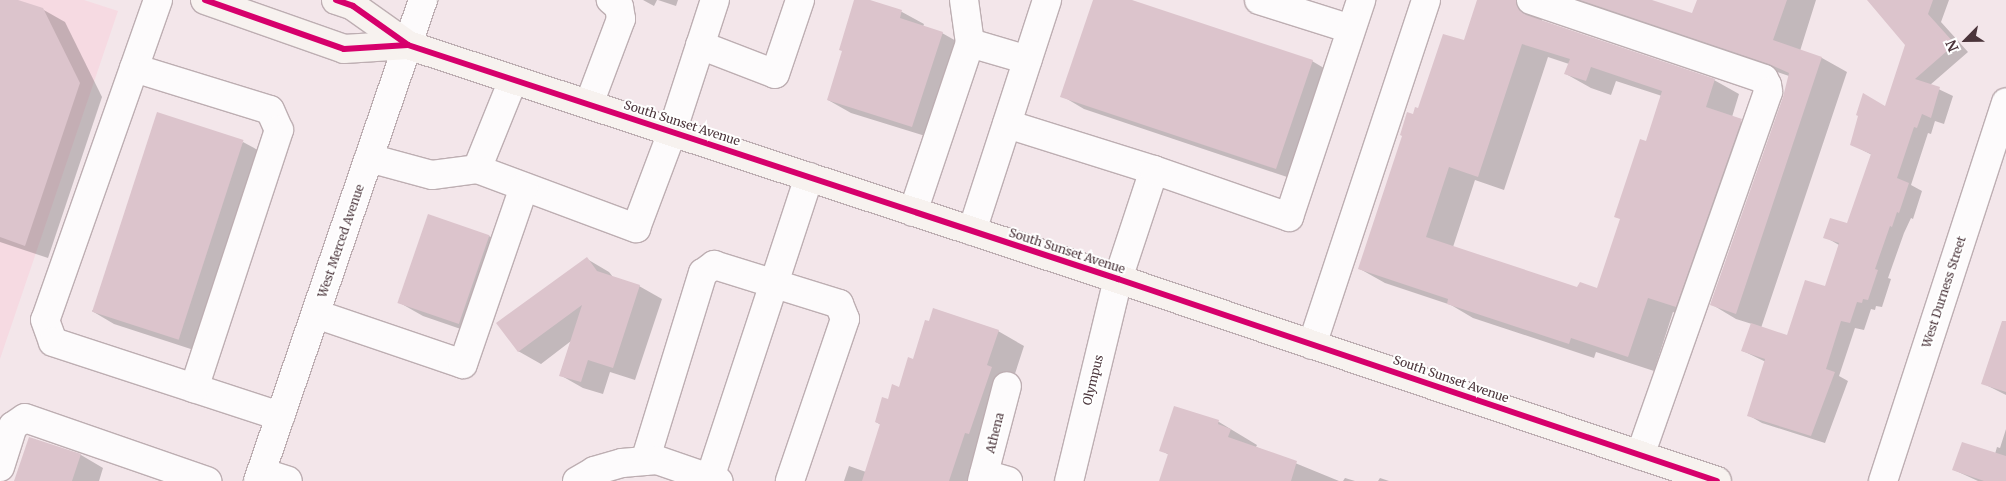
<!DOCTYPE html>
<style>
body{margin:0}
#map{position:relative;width:2006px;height:481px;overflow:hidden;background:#f3e6ea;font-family:Merriweather,serif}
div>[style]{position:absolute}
.built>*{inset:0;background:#f6dae2}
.shadow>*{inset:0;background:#0003}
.building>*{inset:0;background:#dcc4cc;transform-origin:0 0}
.roads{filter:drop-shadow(1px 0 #bdaeb2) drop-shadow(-1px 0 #bdaeb2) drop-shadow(0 1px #bdaeb2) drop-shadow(0 -1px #bdaeb2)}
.minor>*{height:28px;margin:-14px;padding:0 14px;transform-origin:14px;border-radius:14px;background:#fdfbfc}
.major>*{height:28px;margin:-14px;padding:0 14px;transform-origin:14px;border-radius:14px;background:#f7f2ef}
.cycleway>*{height:6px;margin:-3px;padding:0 3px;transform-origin:3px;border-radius:3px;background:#d6006c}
span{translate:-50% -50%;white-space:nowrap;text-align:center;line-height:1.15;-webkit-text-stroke:4px #fff;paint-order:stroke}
.street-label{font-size:12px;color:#4b353b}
.north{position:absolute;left:1941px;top:15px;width:50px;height:50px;-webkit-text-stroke:4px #fff;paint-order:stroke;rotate:247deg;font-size:14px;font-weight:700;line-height:20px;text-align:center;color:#4b353b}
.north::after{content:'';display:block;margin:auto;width:18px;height:22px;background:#4b353b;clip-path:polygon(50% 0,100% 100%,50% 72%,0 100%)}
</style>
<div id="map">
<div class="built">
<div style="clip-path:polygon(0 0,84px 0,118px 11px,0 359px)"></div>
</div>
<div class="shadow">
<div style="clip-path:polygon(0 0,14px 0,42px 9px,65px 22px,102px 97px,48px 258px,0 242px)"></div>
<div style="clip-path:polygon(643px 0,657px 0,654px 6px)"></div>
<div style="clip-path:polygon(658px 0,678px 0,676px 6px)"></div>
<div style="clip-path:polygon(856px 0,866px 0,902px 12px,924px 24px,923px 27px,942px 33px,965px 46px,935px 139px,851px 113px,828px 100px,844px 51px)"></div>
<div style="clip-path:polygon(1094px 0,1128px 0,1312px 61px,1334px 74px,1299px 181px,1084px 109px,1062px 96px)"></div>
<div style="clip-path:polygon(evenodd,1478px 0,1551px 0,1541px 9px,1542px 22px,1714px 80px,1739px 94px,1732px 117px,1766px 135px,1701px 321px,1673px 312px,1654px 371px,1596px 352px,1594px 358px,1473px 318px,1451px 305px,1385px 283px,1360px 269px,1414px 115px,1464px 42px,1478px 0,1548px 57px,1569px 64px,1566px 74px,1591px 88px,1611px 95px,1616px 81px,1662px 96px,1598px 289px,1578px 289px,1453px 247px,1475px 180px,1504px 190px,1548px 57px)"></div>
<div style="clip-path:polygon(1565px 0,1649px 0,1693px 15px,1698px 0,1816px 0,1800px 51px,1822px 58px,1847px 72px,1761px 328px,1787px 337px,1826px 288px,1839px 245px,1825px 237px,1848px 225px,1872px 155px,1851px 144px,1886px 108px,1906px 45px,1882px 0,1949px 0,1941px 22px,1968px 52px,1930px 85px,1953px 96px,1944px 124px,1935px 121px,1931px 134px,1928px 133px,1911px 185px,1922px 191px,1913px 219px,1911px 218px,1904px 233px,1888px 278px,1891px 279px,1882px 307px,1876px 306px,1875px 310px,1871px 309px,1864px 330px,1855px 328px,1839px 376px,1848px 381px,1825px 443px,1762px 423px,1748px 415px,1766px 362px,1743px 351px,1752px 324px,1736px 319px,1711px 304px,1784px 98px,1789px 76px)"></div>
<div style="clip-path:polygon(243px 142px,265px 154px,200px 352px,114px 324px,92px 311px)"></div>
<div style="clip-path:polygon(489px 236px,511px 249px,481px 336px,423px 316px,400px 303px)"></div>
<div style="clip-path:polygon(587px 259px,609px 272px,613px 277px,639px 286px,662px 299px,635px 380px,610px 372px,603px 394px,583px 388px,560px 375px,571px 341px,541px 364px,518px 351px)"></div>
<div style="clip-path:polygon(998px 331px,1024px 346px,980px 481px,844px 481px,849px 466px,866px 472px,881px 425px,876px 422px,888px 400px,899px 388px,913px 360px)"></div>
<div style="clip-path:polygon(2006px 336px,2006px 395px,1982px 383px)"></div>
<div style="clip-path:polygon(1175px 407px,1219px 422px,1257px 445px,1256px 447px,1339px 481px,1160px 481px,1169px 455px,1161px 450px)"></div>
<div style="clip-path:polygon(2006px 429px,2006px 481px,1978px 481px,1954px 470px,1995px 454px,1997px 447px,2000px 448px)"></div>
<div style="clip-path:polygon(30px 438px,81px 455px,103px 468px,99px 481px,15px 481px)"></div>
<div style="clip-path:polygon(1345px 478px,1355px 481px,1343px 481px)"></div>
<div style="clip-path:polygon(1380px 478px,1389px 481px,1378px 481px)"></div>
</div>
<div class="building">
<div style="clip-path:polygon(0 0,18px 0,43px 8px,80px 83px,25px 246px,0 237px)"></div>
<div style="clip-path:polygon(854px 0,870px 0,902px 10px,900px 18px,943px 32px,912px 127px,827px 100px,842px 51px,839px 50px)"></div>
<div style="clip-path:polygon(1093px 0,1132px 0,1313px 60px,1276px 169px,1060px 97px)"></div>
<div style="clip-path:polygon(evenodd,1477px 0,1516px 0,1519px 10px,1526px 15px,1715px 79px,1706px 107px,1742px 119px,1676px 307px,1648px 298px,1628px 357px,1571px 338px,1569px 344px,1447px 304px,1448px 299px,1358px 269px,1402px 136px,1400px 135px,1407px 112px,1413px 114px,1415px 107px,1418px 108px,1443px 34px,1464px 40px,1477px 0,1522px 44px,1570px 59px,1564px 74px,1586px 81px,1591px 67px,1662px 91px,1646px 141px,1640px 139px,1614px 217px,1620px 219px,1597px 288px,1580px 282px,1577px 287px,1426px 237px,1449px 167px,1478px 177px,1522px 44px)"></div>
<div style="clip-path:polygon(1580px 0,1652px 0,1692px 13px,1697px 0,1787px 0,1773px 40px,1822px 57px,1736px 314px,1710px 305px,1783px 97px,1789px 73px,1769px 64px)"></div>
<div style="clip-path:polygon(1867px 0,1933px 0,1928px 14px,1955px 44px,1915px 79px,1940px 87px,1931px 118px,1922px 114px,1917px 128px,1914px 127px,1897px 178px,1909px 183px,1899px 213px,1897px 212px,1892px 227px,1890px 226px,1875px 269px,1878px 270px,1868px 300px,1863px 299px,1862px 303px,1857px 302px,1850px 323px,1841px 321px,1826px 369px,1835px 372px,1811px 436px,1747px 416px,1765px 359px,1741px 351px,1751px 323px,1787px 335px,1805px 280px,1825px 286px,1839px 243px,1823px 238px,1830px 218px,1847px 223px,1871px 154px,1850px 145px,1858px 116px,1856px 115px,1863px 93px,1885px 106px,1905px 45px)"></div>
<div style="left:157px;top:112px;width:91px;height:210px;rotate:18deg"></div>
<div style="left:428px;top:214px;width:65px;height:94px;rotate:19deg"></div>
<div style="clip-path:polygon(587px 257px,597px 271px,640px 285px,613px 368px,588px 360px,581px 382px,559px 376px,582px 305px,518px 352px,496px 323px)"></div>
<div style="clip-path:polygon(933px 308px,999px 330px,987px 365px,992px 367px,969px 434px,965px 433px,949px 481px,862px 481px,880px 424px,875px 422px,882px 397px,888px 399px,892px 384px,899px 387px,908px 357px,913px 359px,925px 320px,929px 321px)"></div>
<div style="clip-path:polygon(2002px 321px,2006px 321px,2006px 392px,1981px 384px)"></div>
<div style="clip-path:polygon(1174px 406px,1219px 420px,1218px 424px,1231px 429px,1228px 437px,1297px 461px,1291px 481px,1159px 481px,1168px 454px,1159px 451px)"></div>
<div style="clip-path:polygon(29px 437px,81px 454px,72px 481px,14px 481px)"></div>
<div style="clip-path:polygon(1962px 442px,2006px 456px,2006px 481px,1984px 481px,1952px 470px)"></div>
</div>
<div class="roads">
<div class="minor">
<div style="left:158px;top:0;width:339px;rotate:109.4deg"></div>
<div style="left:45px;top:320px;width:23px;rotate:70deg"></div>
<div style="left:53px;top:342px;width:239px;rotate:18.1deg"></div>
<div style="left:964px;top:0;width:43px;rotate:82.1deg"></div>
<div style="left:970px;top:43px;width:60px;rotate:16.3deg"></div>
<div style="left:1259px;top:0;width:96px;rotate:17.5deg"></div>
<div style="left:1531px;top:0;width:246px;rotate:18.7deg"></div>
<div style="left:1764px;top:79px;width:7px;rotate:63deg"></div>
<div style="left:1767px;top:85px;width:7px;rotate:82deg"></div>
<div style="left:1768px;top:92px;width:385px;rotate:109.4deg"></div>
<div style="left:700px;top:45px;width:80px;rotate:21.1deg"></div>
<div style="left:775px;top:74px;width:78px;rotate:-71.3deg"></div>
<div style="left:134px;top:68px;width:142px;rotate:17.2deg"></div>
<div style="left:270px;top:110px;width:22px;rotate:66deg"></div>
<div style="left:279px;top:130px;width:272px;rotate:108.2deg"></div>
<div style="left:513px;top:80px;width:96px;rotate:112deg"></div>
<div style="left:477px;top:169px;width:170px;rotate:20.4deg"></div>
<div style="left:636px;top:228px;width:103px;rotate:-69.4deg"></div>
<div style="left:672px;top:132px;width:139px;rotate:-72deg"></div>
<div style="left:589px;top:104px;width:91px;rotate:-69.4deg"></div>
<div style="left:621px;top:19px;width:12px;rotate:-99deg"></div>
<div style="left:619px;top:7px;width:11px;rotate:-139deg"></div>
<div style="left:1007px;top:124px;width:154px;rotate:17.4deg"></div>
<div style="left:1154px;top:170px;width:115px;rotate:108.3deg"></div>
<div style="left:1118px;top:279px;width:208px;rotate:103.6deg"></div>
<div style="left:369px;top:158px;width:65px;rotate:15.1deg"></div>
<div style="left:432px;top:175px;width:45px;rotate:-7.6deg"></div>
<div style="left:1154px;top:170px;width:143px;rotate:19.2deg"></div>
<div style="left:1289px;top:217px;width:229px;rotate:-71.6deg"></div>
<div style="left:913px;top:212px;width:178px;rotate:-71.4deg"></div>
<div style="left:972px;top:231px;width:243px;rotate:-72deg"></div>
<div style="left:316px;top:314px;width:155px;rotate:18.8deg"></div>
<div style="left:463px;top:364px;width:187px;rotate:-71deg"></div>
<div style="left:1312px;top:345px;width:363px;rotate:-71.7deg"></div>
<div style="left:645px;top:461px;width:197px;rotate:-72.9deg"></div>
<div style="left:703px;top:273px;width:14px;rotate:-36deg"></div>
<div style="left:714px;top:265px;width:131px;rotate:17.3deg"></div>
<div style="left:839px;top:304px;width:16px;rotate:68deg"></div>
<div style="left:845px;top:319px;width:171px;rotate:108.8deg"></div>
<div style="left:0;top:467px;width:43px;rotate:-72.4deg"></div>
<div style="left:13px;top:426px;width:14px;rotate:-34deg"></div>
<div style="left:25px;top:418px;width:193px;rotate:19.1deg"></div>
<div style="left:261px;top:472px;width:28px;rotate:18deg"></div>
<div style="left:984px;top:474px;width:25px;rotate:16deg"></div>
<div style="left:710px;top:478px;width:317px;rotate:-71.8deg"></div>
<div style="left:258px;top:481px;width:509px;rotate:-71.07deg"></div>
<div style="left:577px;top:481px;width:20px;rotate:-30deg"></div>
<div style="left:594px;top:471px;width:29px;rotate:-16deg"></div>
<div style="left:622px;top:463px;width:35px;rotate:-5deg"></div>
<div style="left:657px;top:460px;width:65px;rotate:19deg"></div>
<div style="left:982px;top:481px;width:98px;rotate:-75.3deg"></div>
<div style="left:1883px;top:481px;width:398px;rotate:-72deg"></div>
</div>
<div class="major">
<div style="left:205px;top:0;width:147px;rotate:19.4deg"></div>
<div style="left:344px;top:49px;width:64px;rotate:-3.6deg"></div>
<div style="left:336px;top:0;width:18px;rotate:19deg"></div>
<div style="left:353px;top:6px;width:67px;rotate:35.3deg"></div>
<div style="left:408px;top:45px;width:748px;rotate:18.24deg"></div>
<div style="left:1118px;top:279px;width:632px;rotate:18.64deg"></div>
</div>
</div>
<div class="cycleway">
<div style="left:205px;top:0;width:147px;rotate:19.4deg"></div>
<div style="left:344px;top:49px;width:64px;rotate:-3.6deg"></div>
<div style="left:336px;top:0;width:18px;rotate:19deg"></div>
<div style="left:353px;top:6px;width:67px;rotate:35.3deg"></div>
<div style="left:408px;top:45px;width:748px;rotate:18.24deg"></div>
<div style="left:1118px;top:279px;width:632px;rotate:18.64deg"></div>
</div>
<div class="street-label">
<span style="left:682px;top:123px;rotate:18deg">South Sunset Avenue</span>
<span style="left:341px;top:241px;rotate:-71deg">West Merced Avenue</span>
<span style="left:1067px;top:251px;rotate:18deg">South Sunset Avenue</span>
<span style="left:1944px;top:292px;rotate:-72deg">West Durness Street</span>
<span style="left:1451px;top:379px;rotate:19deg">South Sunset Avenue</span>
<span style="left:1093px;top:380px;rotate:-76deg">Olympus</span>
<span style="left:995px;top:433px;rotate:-76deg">Athena</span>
</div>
<div class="north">N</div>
</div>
